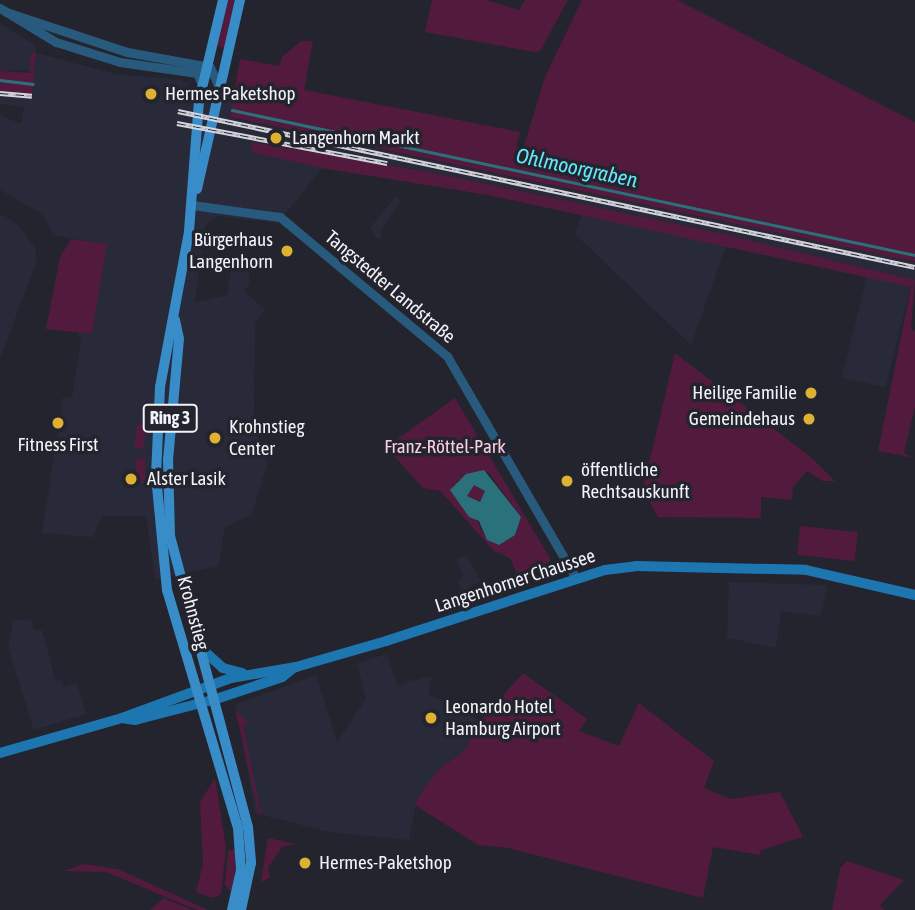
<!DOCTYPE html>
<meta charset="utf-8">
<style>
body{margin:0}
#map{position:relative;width:915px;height:910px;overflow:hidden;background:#23242d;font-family:"Asap Condensed",sans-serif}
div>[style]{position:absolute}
.built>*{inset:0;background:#282a39;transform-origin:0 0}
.green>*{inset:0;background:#521b3d;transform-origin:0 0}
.round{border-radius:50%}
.water>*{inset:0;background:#2b717c}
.stream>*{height:2.5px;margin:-1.25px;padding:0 1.25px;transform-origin:1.25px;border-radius:1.25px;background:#2b717c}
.tertiary>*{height:9px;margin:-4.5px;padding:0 4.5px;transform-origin:4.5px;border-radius:4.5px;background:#285a7e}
.secondary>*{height:10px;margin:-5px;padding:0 5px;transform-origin:5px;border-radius:5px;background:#1d76b0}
.primary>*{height:10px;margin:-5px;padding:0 5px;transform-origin:5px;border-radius:5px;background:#388cc7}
.rail>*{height:5px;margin-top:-2.5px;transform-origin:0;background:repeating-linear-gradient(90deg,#23242d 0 8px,#d4d5dc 0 16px);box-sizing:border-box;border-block:2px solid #d4d5dc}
.dots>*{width:19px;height:19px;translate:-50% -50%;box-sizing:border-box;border:4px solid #23242d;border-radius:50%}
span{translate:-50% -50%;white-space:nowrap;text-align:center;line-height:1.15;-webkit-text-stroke:7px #23242d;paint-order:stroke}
.shield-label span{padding:2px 5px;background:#23242d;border:2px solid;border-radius:5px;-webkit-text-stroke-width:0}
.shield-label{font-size:18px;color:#f2f3f9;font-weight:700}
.poi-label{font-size:19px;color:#f2f3f9}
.left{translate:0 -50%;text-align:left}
.right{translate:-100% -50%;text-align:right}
.street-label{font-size:19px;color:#f2f3f9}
.park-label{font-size:19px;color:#fbcee5}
.water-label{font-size:21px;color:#65e9fd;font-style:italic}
</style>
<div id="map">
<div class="built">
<div style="clip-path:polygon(0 24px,34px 44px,37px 53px,116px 74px,182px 80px,194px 91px,234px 99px,230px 116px,235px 119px,915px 262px,915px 280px,724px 234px,439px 174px,254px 142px,252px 152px,322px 168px,278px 223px,217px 216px,205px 226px,195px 303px,227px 295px,232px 264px,248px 266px,250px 284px,244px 291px,265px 310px,255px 323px,254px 422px,267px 464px,252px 514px,225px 527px,218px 566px,155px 579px,146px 516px,102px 516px,93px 537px,42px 533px,63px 397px,72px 398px,81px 340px,77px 332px,107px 245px,54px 235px,42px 214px,0 190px,0 115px,21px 124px,24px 107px,0 104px,0 91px,32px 94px,30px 70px,0 71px)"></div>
<div style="clip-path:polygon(395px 197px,401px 201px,381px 230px,381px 239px,377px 238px,370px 228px)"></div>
<div style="clip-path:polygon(0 214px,19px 225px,35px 248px,37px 260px,0 359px)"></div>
<div style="clip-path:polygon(582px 215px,726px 246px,691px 345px,575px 234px)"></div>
<div style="left:867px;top:276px;width:45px;height:104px;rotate:14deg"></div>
<div style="clip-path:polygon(466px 555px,481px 582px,471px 585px,468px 597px,458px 584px,463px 576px,457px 559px)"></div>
<div style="clip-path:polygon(729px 582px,825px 585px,827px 588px,820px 616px,781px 611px,776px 648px,727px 638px)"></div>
<div style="clip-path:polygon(31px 619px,34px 630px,42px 630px,56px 682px,62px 680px,64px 687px,77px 683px,86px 714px,34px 730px,8px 647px,13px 621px)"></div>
<div style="clip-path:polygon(387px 654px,397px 685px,432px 676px,428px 694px,480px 721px,466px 749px,438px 770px,417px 799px,409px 840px,328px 832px,255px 813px,236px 704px,316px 675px,337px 742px,366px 699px,357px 663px)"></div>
</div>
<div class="green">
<div style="clip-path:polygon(228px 0,235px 0,225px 48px,216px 46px)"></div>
<div style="clip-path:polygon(432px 0,486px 0,519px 10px,525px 0,568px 0,540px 51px,534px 52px,425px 32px)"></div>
<div style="clip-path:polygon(582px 0,677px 0,915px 122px,915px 262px,230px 117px,240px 59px,279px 66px,282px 57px,301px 41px,313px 41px,304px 90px,520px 132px,516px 147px,523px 149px,545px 77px)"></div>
<div style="clip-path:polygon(31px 53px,36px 53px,32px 94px,0 91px,0 71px,30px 73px)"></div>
<div style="clip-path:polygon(253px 142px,439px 174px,724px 234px,915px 280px,911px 329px,915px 331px,915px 407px,904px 453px,915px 458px,878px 451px,911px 287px,488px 195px,322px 168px,251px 152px)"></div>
<div style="clip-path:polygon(71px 239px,107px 244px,92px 334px,46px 329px,60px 257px)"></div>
<div style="clip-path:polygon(675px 353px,813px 459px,835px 481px,823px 481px,807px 471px,793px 487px,792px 500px,761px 497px,761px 518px,658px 517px,643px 489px)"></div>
<div style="clip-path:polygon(evenodd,455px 398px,551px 560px,520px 582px,510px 558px,494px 551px,440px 491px,423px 488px,386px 447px,455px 398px,488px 472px,521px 517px,515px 535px,499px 545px,487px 540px,456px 481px,488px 472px)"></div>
<div style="left:137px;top:424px;width:9px;height:24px;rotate:6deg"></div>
<div style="left:136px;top:459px;width:9px;height:24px"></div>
<div class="round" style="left:467px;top:485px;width:18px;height:18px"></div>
<div style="left:800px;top:526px;width:58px;height:29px;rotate:6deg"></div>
<div style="clip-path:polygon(523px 673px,587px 719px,579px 731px,619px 746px,639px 703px,714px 761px,704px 788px,730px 799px,780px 792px,803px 837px,761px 850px,760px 855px,713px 847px,703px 898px,508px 848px,478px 845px,415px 805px,417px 799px,438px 770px,466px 749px,480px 721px)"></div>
<div style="clip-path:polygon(235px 709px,248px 723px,243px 725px,260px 810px,264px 809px,259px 816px)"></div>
<div style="clip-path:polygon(215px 778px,226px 847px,221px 894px,213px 898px,196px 892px,203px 864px,200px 802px)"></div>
<div style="clip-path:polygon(268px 838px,295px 844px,282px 847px,268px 868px,270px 878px,261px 882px)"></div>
<div style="clip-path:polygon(235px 849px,235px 871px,231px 892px,225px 885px,228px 851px)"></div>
<div style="clip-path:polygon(847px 861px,904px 880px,880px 905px,884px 910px,832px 910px,840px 868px)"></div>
<div style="clip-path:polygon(84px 864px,118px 869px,208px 910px,197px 910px,106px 872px,63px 871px)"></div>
<div style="clip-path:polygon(164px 898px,192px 910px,150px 910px)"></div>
</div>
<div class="water">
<div style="clip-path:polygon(evenodd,484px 470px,521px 517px,515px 535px,499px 545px,487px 540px,479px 521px,469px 517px,450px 490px,466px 474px,484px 470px,474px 485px,485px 491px,480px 502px,467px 496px,474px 485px)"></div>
</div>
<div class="stream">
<div style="left:0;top:80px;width:33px;rotate:7deg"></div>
<div style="left:232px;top:110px;width:698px;rotate:11.99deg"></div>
</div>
<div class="tertiary">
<div style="left:0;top:8px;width:66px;rotate:31.3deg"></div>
<div style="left:56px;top:42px;width:67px;rotate:17.4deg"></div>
<div style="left:120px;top:62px;width:78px;rotate:8.1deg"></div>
<div style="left:197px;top:73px;width:13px;rotate:67deg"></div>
<div style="left:6px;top:12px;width:127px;rotate:18.3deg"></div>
<div style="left:127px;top:52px;width:84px;rotate:10.2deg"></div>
<div style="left:210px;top:67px;width:22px;rotate:66deg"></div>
<div style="left:192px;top:205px;width:89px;rotate:7.8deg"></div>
<div style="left:280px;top:217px;width:217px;rotate:39.8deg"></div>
<div style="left:447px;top:356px;width:255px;rotate:59.9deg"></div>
</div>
<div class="secondary">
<div style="left:204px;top:651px;width:25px;rotate:42deg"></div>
<div style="left:223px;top:668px;width:20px;rotate:15deg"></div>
<div style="left:122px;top:718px;width:13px;rotate:9deg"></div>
<div style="left:135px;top:720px;width:84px;rotate:-14.5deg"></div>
<div style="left:216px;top:699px;width:70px;rotate:-18.4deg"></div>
<div style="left:282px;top:677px;width:16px;rotate:-38deg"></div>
<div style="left:0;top:753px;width:127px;rotate:-16deg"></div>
<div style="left:122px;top:718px;width:116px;rotate:-20.2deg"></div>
<div style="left:231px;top:678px;width:66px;rotate:-9.6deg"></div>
<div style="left:296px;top:667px;width:94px;rotate:-16.1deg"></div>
<div style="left:386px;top:641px;width:230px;rotate:-18deg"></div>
<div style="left:605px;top:570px;width:31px;rotate:-7deg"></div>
<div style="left:636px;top:566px;width:170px;rotate:1.3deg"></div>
<div style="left:806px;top:570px;width:112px;rotate:12.9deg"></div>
</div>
<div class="primary">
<div style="left:223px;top:0;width:104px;rotate:103.4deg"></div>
<div style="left:199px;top:101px;width:131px;rotate:94.4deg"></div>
<div style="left:189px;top:232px;width:158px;rotate:100.6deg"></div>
<div style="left:160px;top:387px;width:89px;rotate:92.6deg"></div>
<div style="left:156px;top:476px;width:115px;rotate:84.5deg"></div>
<div style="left:167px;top:590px;width:248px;rotate:73.4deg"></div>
<div style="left:238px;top:828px;width:42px;rotate:85.9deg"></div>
<div style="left:241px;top:870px;width:41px;rotate:102.7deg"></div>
<div style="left:197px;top:189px;width:194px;rotate:-77.2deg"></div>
<div style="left:175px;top:320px;width:19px;rotate:78deg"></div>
<div style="left:179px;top:339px;width:121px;rotate:95.2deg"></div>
<div style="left:168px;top:459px;width:77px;rotate:88.5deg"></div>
<div style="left:170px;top:536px;width:301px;rotate:75deg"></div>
<div style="left:248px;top:827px;width:36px;rotate:85deg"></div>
<div style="left:251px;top:863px;width:48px;rotate:102deg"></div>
</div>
<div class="rail">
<div style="left:0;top:93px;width:32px;rotate:5deg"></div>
<div style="left:178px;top:111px;width:753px;rotate:11.95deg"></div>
<div style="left:177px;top:123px;width:214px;rotate:10.8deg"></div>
</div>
<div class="dots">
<div style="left:151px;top:94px;background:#deb133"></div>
<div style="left:276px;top:138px;background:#deb133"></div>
<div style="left:287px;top:251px;background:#deb133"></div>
<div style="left:811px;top:393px;background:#deb133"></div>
<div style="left:809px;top:419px;background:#deb133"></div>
<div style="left:58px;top:423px;background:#deb133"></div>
<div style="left:215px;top:438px;background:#deb133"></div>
<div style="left:131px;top:479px;background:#deb133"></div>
<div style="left:567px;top:481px;background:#deb133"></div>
<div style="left:431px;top:718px;background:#deb133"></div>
<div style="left:305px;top:863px;background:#deb133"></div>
</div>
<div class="shield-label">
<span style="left:170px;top:418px">Ring 3</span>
</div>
<div class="poi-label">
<span class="left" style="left:165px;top:94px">Hermes Paketshop</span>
<span class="left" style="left:292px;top:138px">Langenhorn Markt</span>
<span class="right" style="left:273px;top:251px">Bürgerhaus<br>Langenhorn</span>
<span class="right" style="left:797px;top:393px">Heilige Familie</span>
<span class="right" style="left:795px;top:419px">Gemeindehaus</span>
<span class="left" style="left:229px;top:438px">Krohnstieg<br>Center</span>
<span style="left:58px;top:445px">Fitness First</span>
<span class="left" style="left:581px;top:481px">öffentliche<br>Rechtsauskunft</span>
<span class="left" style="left:147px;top:479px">Alster Lasik</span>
<span class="left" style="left:445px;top:718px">Leonardo Hotel<br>Hamburg Airport</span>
<span class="left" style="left:319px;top:863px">Hermes-Paketshop</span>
</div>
<div class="street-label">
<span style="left:390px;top:287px;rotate:40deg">Tangstedter Landstraße</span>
<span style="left:515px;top:581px;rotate:-18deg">Langenhorner Chaussee</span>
<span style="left:193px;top:613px;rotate:75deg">Krohnstieg</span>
</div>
<div class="park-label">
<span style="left:445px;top:447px">Franz-Röttel-Park</span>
</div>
<div class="water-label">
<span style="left:577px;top:167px;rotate:12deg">Ohlmoorgraben</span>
</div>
</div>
